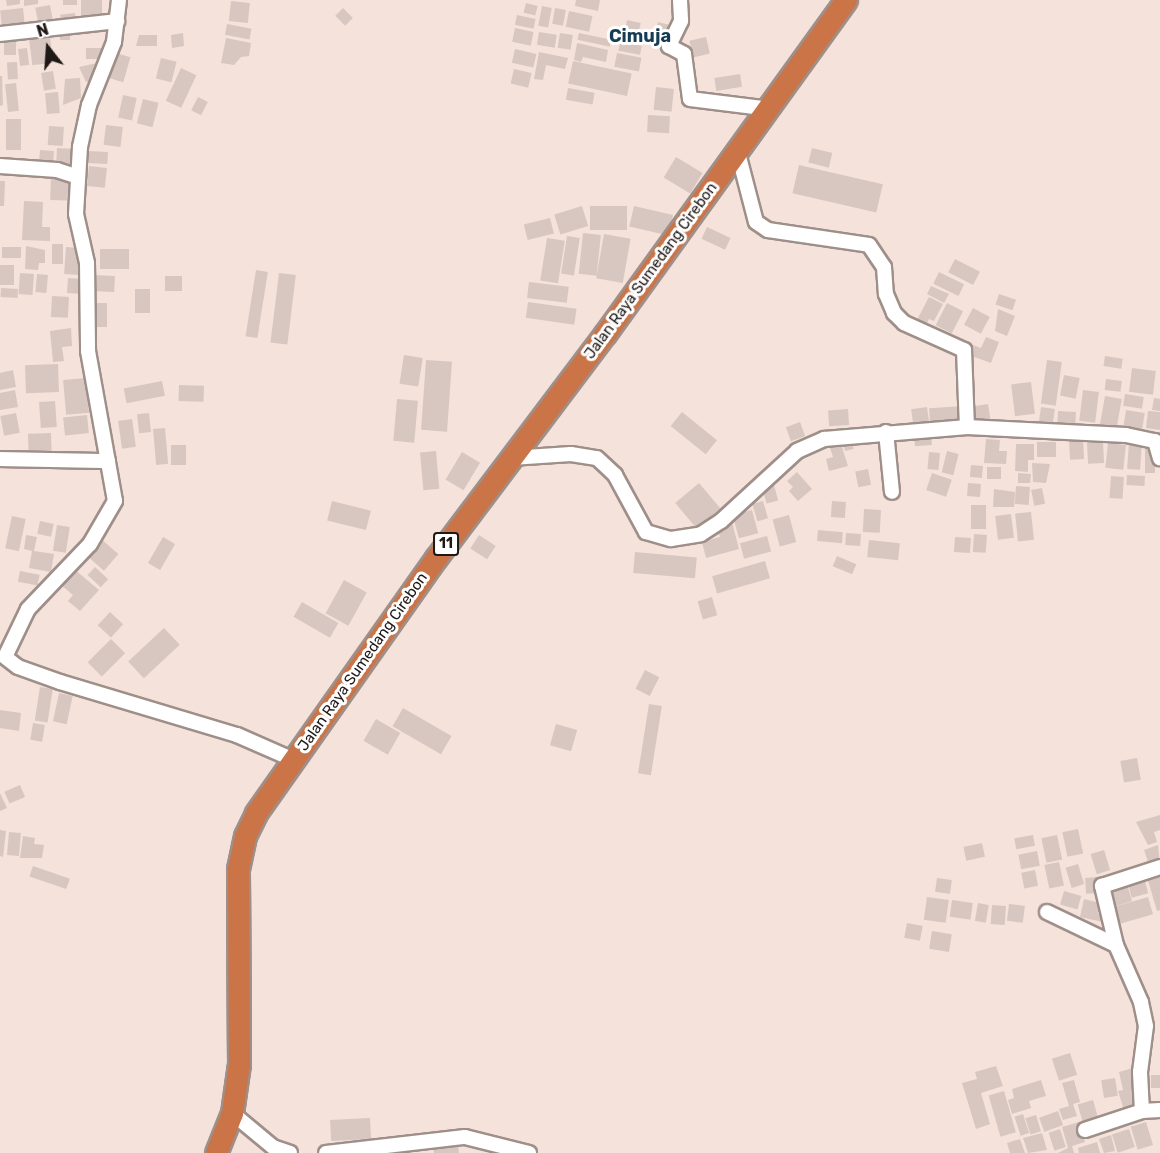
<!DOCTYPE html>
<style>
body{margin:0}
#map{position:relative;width:1160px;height:1153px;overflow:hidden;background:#f4e2db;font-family:Rubik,sans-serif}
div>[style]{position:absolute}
.building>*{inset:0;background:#d8c7c0;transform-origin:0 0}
.roads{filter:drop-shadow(2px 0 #9f8f89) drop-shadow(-2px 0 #9f8f89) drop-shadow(0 2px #9f8f89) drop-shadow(0 -2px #9f8f89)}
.minor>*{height:14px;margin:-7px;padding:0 7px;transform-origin:7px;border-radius:7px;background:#fff}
.highway>*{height:21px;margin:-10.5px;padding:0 10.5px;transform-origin:10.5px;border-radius:10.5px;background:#ca7447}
span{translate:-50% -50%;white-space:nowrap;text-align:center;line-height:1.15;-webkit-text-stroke:6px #fff;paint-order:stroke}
.shield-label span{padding:2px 4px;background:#fff;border:2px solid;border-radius:4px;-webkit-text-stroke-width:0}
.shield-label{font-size:14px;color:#1e1816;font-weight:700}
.street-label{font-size:15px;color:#1e1816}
.quarter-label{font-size:18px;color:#143c53;font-weight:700}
.north{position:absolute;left:18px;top:18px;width:60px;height:60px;-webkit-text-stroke:4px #fff;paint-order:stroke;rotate:343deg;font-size:16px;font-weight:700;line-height:24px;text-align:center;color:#1e1816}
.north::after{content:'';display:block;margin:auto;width:21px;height:27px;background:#1e1816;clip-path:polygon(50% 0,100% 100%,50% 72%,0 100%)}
</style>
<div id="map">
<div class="building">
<div style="clip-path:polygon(6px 0,20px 0,20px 4px,7px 6px)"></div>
<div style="clip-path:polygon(24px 0,38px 0,38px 4px,24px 6px)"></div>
<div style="left:63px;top:0;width:14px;height:5px"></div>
<div style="left:81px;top:0;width:21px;height:19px"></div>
<div style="clip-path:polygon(576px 0,600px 0,598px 11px,575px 6px)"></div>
<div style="left:231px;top:1px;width:19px;height:20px;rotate:6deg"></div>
<div style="left:526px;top:3px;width:12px;height:10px;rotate:14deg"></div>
<div style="left:50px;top:5px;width:16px;height:15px;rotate:79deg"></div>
<div style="left:542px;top:6px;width:10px;height:20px;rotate:11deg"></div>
<div style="left:23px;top:8px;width:19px;height:23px;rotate:84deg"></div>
<div style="left:343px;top:8px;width:14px;height:11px;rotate:45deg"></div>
<div style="left:555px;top:8px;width:11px;height:16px;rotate:10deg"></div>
<div style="left:569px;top:11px;width:24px;height:16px;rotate:12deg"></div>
<div style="left:75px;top:13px;width:8px;height:15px;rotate:83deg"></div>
<div style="left:517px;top:15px;width:19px;height:10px;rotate:12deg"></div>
<div style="left:627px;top:20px;width:14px;height:16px;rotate:12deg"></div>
<div style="left:658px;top:22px;width:11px;height:18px;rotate:15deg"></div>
<div style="left:227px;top:24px;width:25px;height:11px;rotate:11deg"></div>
<div style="left:515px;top:28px;width:19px;height:14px;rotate:12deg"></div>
<div style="left:60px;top:30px;width:10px;height:10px"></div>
<div style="left:539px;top:32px;width:18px;height:13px;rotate:9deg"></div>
<div style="clip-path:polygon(183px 33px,184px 46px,172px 48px,171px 35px)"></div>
<div style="left:560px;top:33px;width:13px;height:15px;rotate:9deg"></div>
<div style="left:579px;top:33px;width:33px;height:7px;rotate:12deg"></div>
<div style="clip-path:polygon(139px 35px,157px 35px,157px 46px,136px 46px)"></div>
<div style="left:50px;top:37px;width:26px;height:21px;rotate:83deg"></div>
<div style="left:706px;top:37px;width:17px;height:17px;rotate:77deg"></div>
<div style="clip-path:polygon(226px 38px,251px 43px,249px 56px,241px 57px,234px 65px,221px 63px)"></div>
<div style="left:4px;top:39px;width:12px;height:16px"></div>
<div style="left:620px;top:42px;width:22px;height:9px;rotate:10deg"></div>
<div style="clip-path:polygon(577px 43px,608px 50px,606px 62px,583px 57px,581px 62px,574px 60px)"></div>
<div style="left:27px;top:48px;width:17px;height:9px;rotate:83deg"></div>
<div style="left:86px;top:48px;width:18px;height:11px"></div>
<div style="left:515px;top:49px;width:22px;height:14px;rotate:13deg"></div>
<div style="clip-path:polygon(539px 52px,568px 58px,565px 69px,546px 65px,543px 80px,534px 79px)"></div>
<div style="left:116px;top:53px;width:15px;height:26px;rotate:16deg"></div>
<div style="left:617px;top:53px;width:25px;height:14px;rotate:11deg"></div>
<div style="left:161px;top:58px;width:16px;height:21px;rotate:14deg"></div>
<div style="left:573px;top:61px;width:60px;height:23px;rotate:12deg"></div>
<div style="left:17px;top:62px;width:17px;height:10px;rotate:87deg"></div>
<div style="clip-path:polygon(97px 63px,100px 79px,86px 82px,79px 67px)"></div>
<div style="left:181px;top:68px;width:17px;height:36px;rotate:25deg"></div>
<div style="left:514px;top:69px;width:18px;height:15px;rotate:13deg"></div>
<div style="left:53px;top:71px;width:18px;height:12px;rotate:81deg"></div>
<div style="left:740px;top:74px;width:13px;height:26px;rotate:81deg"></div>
<div style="clip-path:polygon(0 76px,2px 76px,3px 105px,0 106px)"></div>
<div style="clip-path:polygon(80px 78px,81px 98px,63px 105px,65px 79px)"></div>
<div style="left:16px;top:83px;width:28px;height:11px;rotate:84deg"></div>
<div style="left:656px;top:87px;width:18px;height:23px;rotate:6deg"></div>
<div style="left:568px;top:88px;width:27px;height:12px;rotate:10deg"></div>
<div style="left:58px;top:92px;width:21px;height:13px;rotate:85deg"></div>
<div style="left:123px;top:95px;width:14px;height:23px;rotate:12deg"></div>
<div style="left:198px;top:97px;width:11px;height:15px;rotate:27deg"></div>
<div style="left:143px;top:99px;width:16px;height:25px;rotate:14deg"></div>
<div style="left:648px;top:115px;width:22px;height:17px;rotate:3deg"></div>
<div style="left:6px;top:119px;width:15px;height:31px"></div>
<div style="left:106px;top:125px;width:17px;height:20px;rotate:7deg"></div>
<div style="left:49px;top:126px;width:15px;height:19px;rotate:4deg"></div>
<div style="left:57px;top:148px;width:18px;height:17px;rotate:3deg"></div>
<div style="left:812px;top:148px;width:21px;height:15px;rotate:14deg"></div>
<div style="left:40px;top:150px;width:14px;height:14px;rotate:4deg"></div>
<div style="left:89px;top:151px;width:19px;height:12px;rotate:3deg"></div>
<div style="left:676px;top:157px;width:31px;height:24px;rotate:31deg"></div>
<div style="left:799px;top:165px;width:86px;height:29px;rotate:13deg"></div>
<div style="left:89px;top:166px;width:18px;height:20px;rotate:6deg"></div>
<div style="left:51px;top:176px;width:23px;height:24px;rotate:2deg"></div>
<div style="clip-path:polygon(0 181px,5px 181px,4px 206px,0 206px)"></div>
<div style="clip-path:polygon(24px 201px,43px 202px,42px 227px,50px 227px,50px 241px,22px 240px)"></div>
<div style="left:582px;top:206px;width:21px;height:29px;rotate:73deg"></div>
<div style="left:627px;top:206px;width:24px;height:37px;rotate:90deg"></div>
<div style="left:634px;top:206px;width:40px;height:21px;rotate:13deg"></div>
<div style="left:550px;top:218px;width:16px;height:27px;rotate:76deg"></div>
<div style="left:707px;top:227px;width:26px;height:13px;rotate:25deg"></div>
<div style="left:583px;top:233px;width:18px;height:41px;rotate:6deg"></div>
<div style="left:604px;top:234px;width:27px;height:45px;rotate:10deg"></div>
<div style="left:567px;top:236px;width:13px;height:38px;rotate:9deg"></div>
<div style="left:547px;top:238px;width:18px;height:43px;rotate:9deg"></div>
<div style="left:52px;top:244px;width:11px;height:20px"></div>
<div style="clip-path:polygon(26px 246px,45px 250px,45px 263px,39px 263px,38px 270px,25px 269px)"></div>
<div style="left:2px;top:247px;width:19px;height:11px"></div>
<div style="left:66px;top:247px;width:15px;height:27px;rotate:4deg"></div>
<div style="left:100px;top:249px;width:29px;height:20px"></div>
<div style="left:955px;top:259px;width:28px;height:15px;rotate:27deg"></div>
<div style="left:0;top:265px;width:14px;height:20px"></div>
<div style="left:256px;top:270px;width:12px;height:67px;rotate:9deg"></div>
<div style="left:939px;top:272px;width:28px;height:13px;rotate:26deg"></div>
<div style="left:20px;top:273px;width:14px;height:21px;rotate:4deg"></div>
<div style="left:279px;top:273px;width:17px;height:70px;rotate:7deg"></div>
<div style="left:37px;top:274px;width:11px;height:18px;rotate:5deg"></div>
<div style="left:94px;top:275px;width:21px;height:16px;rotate:3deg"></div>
<div style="left:165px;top:276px;width:17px;height:15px"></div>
<div style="left:68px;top:278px;width:13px;height:15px;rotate:4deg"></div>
<div style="left:529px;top:282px;width:40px;height:16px;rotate:7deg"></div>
<div style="clip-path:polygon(931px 286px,949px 294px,944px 303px,927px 294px)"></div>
<div style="left:1px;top:288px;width:17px;height:9px;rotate:3deg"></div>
<div style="left:135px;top:289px;width:15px;height:24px"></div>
<div style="left:999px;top:294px;width:18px;height:11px;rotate:19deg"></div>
<div style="left:52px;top:296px;width:17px;height:21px;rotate:3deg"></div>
<div style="clip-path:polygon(929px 297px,943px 304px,934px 321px,929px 319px,926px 325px,917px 320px)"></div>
<div style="left:528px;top:302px;width:49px;height:16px;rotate:8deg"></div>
<div style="left:94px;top:303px;width:13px;height:24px"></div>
<div style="left:947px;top:303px;width:18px;height:25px;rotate:27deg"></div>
<div style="left:973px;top:308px;width:19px;height:19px;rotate:28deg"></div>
<div style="clip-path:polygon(998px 309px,1015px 316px,1007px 336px,995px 331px)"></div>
<div style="clip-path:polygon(71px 328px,72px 346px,62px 347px,64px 361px,53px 362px,50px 331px)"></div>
<div style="clip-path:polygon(986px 337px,999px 342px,991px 363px,966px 354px,970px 344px,981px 348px)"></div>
<div style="left:404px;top:355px;width:19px;height:29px;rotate:9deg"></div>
<div style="left:1105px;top:356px;width:18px;height:10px;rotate:9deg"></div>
<div style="left:426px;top:360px;width:26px;height:70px;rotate:4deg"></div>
<div style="left:1047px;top:360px;width:15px;height:44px;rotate:8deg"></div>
<div style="left:58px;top:364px;width:28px;height:33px;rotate:88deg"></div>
<div style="left:1132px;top:368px;width:24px;height:24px;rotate:7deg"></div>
<div style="clip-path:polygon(13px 370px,16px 387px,0 390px,0 373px)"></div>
<div style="left:1064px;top:375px;width:16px;height:21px;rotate:11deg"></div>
<div style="left:86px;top:378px;width:35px;height:23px;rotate:85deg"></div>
<div style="left:1106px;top:379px;width:16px;height:11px;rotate:7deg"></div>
<div style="left:162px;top:381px;width:15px;height:39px;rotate:79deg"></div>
<div style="left:1031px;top:382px;width:32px;height:20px;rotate:83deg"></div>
<div style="left:179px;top:385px;width:25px;height:16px;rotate:2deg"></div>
<div style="clip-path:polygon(15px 390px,18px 407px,0 410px,0 393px)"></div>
<div style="left:1083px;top:390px;width:16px;height:31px;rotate:7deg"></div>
<div style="left:1125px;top:394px;width:19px;height:12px;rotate:9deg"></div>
<div style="left:1105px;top:396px;width:17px;height:29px;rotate:10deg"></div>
<div style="clip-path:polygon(1154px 398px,1160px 399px,1160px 411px,1152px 410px)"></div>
<div style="left:397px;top:399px;width:21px;height:42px;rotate:5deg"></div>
<div style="left:55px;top:401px;width:26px;height:16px;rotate:86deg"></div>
<div style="left:988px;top:404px;width:19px;height:16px;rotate:81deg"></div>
<div style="left:963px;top:406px;width:14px;height:34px;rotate:86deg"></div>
<div style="left:927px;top:407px;width:15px;height:16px;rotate:82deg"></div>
<div style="left:1041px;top:407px;width:14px;height:22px;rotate:8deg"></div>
<div style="left:848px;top:409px;width:16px;height:20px;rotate:86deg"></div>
<div style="left:1126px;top:410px;width:19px;height:16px;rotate:9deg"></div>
<div style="left:1058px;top:411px;width:18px;height:17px;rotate:3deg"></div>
<div style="clip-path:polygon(1148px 411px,1160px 412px,1160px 430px,1146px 428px)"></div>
<div style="left:682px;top:412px;width:45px;height:18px;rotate:39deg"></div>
<div style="left:16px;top:413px;width:20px;height:16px;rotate:79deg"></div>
<div style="left:149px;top:413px;width:19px;height:12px;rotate:84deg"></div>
<div style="left:87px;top:415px;width:18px;height:24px;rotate:84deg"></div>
<div style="left:132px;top:419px;width:28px;height:14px;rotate:82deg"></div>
<div style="left:800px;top:422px;width:15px;height:15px;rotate:70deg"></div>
<div style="left:165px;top:428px;width:36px;height:12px;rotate:85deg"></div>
<div style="left:931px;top:432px;width:13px;height:17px;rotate:86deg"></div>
<div style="left:51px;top:433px;width:24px;height:23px;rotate:88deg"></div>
<div style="left:851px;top:438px;width:11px;height:9px;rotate:75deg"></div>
<div style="clip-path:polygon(986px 439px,1000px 440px,999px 451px,1007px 451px,1006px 464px,984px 463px)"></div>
<div style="left:1083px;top:439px;width:20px;height:14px;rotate:87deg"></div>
<div style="left:1037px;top:442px;width:19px;height:15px"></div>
<div style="left:1103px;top:442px;width:21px;height:16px;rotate:87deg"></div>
<div style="left:1129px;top:442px;width:13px;height:27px;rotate:4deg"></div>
<div style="left:1108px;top:443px;width:18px;height:25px;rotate:6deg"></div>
<div style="clip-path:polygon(841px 444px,848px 466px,829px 471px,826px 459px,833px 457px,830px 448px)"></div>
<div style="clip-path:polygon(1016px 444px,1034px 444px,1034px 460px,1028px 460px,1028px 472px,1015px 471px)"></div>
<div style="left:186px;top:445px;width:20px;height:15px;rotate:90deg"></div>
<div style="left:1145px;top:449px;width:10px;height:24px"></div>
<div style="left:436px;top:451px;width:38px;height:16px;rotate:85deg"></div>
<div style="left:947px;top:451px;width:12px;height:22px;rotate:14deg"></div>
<div style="left:462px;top:452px;width:21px;height:32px;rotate:31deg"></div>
<div style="left:929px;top:452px;width:11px;height:17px;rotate:5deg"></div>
<div style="clip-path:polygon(1032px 463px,1050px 464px,1046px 483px,1033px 482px)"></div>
<div style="left:971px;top:465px;width:12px;height:12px;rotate:5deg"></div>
<div style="left:987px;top:467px;width:14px;height:12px"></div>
<div style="left:868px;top:469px;width:16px;height:13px;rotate:79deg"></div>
<div style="clip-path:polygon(797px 472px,812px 489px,798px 501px,789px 491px,793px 487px,787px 481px)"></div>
<div style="left:932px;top:473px;width:21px;height:18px;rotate:19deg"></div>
<div style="clip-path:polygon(1018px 473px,1031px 474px,1030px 483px,1018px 483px)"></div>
<div style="left:1127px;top:475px;width:18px;height:10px;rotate:3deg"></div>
<div style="left:1111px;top:476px;width:13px;height:22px;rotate:4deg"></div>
<div style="left:699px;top:483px;width:33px;height:31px;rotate:50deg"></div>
<div style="left:968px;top:483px;width:13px;height:13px;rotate:4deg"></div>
<div style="left:774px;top:485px;width:16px;height:12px;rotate:75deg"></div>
<div style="left:1016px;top:486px;width:14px;height:18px;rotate:4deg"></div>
<div style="left:1042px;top:488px;width:16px;height:11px;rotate:79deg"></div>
<div style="clip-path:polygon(994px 489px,1015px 492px,1014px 507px,993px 507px)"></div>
<div style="left:332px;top:501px;width:40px;height:20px;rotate:14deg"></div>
<div style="left:763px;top:501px;width:18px;height:11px;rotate:74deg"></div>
<div style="left:832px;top:501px;width:14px;height:16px;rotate:4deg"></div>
<div style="left:971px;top:505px;width:15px;height:24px"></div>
<div style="left:864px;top:509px;width:17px;height:23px;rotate:3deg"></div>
<div style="left:752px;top:510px;width:24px;height:20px;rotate:75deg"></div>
<div style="left:1031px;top:512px;width:28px;height:16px;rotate:84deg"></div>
<div style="left:1011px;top:514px;width:24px;height:16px;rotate:83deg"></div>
<div style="left:789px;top:515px;width:28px;height:17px;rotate:75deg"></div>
<div style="left:12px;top:516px;width:14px;height:33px;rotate:12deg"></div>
<div style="left:40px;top:521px;width:14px;height:13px;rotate:12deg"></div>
<div style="clip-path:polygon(732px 522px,739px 549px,706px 558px,702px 542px,720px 537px,717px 526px)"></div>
<div style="left:57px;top:525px;width:13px;height:26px;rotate:9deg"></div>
<div style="left:818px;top:530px;width:25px;height:11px;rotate:5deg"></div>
<div style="left:846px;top:533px;width:15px;height:12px;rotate:4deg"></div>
<div style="left:974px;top:534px;width:13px;height:18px;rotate:4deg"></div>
<div style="clip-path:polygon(26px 535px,37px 537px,34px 551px,54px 554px,51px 572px,29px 568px,32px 551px,24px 549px)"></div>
<div style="left:479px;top:535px;width:20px;height:16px;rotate:33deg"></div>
<div style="left:767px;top:536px;width:16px;height:28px;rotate:75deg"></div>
<div style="left:163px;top:537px;width:14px;height:30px;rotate:30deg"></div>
<div style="left:955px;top:537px;width:16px;height:15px;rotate:4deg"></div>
<div style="left:101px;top:539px;width:23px;height:22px;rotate:41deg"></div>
<div style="left:869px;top:540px;width:31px;height:17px;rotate:6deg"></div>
<div style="left:635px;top:552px;width:62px;height:21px;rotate:5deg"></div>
<div style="left:837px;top:556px;width:21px;height:11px;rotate:23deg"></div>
<div style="left:765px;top:561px;width:18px;height:55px;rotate:74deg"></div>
<div style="left:95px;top:567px;width:18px;height:11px;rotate:43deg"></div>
<div style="clip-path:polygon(74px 569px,99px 590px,80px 611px,68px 601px,73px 595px,60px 584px)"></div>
<div style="left:20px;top:571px;width:20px;height:11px;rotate:11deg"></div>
<div style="left:344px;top:580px;width:26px;height:38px;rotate:29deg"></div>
<div style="left:712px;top:597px;width:19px;height:15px;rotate:74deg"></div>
<div style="left:302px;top:602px;width:42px;height:17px;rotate:30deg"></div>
<div style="left:110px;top:612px;width:18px;height:18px;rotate:43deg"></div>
<div style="left:164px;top:628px;width:23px;height:49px;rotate:47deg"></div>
<div style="left:111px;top:639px;width:20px;height:33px;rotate:45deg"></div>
<div style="left:645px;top:670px;width:16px;height:21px;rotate:27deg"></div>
<div style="left:40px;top:687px;width:13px;height:34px;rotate:9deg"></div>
<div style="left:59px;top:693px;width:14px;height:29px;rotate:12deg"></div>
<div style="left:649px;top:704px;width:13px;height:70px;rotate:9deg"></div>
<div style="left:403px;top:708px;width:56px;height:21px;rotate:30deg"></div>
<div style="clip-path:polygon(0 710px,21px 713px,19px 731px,0 728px)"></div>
<div style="left:376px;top:719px;width:28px;height:25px;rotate:30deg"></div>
<div style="left:33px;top:723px;width:12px;height:17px;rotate:9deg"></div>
<div style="left:556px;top:724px;width:22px;height:22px;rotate:16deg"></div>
<div style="left:1137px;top:758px;width:22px;height:17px;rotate:80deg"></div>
<div style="left:20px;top:785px;width:13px;height:17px;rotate:67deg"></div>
<div style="clip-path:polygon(0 793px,7px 808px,0 811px)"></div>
<div style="clip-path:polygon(1160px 815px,1160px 830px,1154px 832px,1157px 842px,1148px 845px,1136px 822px)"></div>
<div style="left:1078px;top:829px;width:25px;height:16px;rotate:78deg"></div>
<div style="clip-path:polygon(0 830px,6px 831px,3px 857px,0 856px)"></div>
<div style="left:9px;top:832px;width:12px;height:23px;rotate:5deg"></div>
<div style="left:1033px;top:835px;width:11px;height:19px;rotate:80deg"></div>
<div style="left:1057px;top:835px;width:25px;height:16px;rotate:78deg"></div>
<div style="clip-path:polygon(23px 836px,35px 838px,34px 844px,44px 845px,42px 858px,20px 858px)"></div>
<div style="left:982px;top:843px;width:14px;height:19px;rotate:78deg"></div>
<div style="clip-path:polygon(1158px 845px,1160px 864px,1150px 868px,1144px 850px)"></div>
<div style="left:1104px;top:850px;width:21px;height:14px;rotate:73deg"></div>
<div style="left:1037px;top:851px;width:15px;height:19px;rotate:79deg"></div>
<div style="left:1059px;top:862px;width:24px;height:15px;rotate:78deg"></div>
<div style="left:1078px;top:864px;width:21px;height:13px;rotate:73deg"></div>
<div style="left:33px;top:866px;width:39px;height:11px;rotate:19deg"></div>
<div style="left:1035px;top:870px;width:16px;height:14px;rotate:79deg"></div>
<div style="clip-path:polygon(1160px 873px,1160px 910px,1157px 911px,1147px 877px)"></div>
<div style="left:1143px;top:874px;width:20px;height:17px;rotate:75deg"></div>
<div style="left:1098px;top:877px;width:16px;height:13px;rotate:86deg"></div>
<div style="left:937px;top:878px;width:15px;height:14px;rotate:8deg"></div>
<div style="left:1126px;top:881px;width:21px;height:19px;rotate:73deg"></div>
<div style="left:1064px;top:891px;width:18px;height:14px;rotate:16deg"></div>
<div style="left:927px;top:897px;width:22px;height:23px;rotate:8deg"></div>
<div style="left:1148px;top:897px;width:18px;height:36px;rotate:74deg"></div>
<div style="clip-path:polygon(1084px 899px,1100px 903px,1098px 914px,1104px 915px,1103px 922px,1080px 917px)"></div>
<div style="left:952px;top:900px;width:21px;height:17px;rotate:8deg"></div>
<div style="left:978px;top:903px;width:11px;height:18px;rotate:10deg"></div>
<div style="left:1009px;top:904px;width:16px;height:17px;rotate:7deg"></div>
<div style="left:992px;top:905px;width:14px;height:19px;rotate:4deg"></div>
<div style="left:907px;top:923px;width:16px;height:15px;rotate:11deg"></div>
<div style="left:932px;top:931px;width:20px;height:18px;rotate:9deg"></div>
<div style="left:1070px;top:1053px;width:23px;height:19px;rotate:72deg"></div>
<div style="clip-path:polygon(996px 1066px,1003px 1086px,981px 1093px,990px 1124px,976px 1129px,962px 1083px,977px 1079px,975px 1072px)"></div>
<div style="clip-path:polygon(1133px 1068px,1138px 1086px,1132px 1087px,1138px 1106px,1124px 1110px,1118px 1091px,1123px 1090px,1119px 1072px)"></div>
<div style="left:1151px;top:1075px;width:9px;height:13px"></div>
<div style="left:1115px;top:1078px;width:18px;height:14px;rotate:81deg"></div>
<div style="clip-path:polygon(1041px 1080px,1046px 1096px,1029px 1101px,1031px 1108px,1012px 1114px,1008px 1100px,1014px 1098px,1012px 1089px)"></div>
<div style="clip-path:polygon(1074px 1080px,1080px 1102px,1073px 1104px,1077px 1116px,1063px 1120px,1059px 1109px,1069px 1106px,1062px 1083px)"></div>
<div style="left:1004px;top:1091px;width:43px;height:16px;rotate:74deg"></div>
<div style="left:1093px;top:1100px;width:22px;height:16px;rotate:74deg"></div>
<div style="left:1058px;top:1111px;width:15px;height:20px;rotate:70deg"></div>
<div style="left:1023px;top:1114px;width:20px;height:9px;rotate:72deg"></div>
<div style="left:1036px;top:1115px;width:17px;height:11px;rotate:73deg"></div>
<div style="left:370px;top:1118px;width:21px;height:40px;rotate:87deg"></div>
<div style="clip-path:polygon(1079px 1122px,1085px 1142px,1072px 1146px,1074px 1153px,1058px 1153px,1068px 1148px,1062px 1127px)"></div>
<div style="left:1146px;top:1122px;width:24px;height:16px;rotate:73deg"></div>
<div style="left:1060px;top:1129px;width:19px;height:12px;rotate:72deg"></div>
<div style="left:1129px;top:1129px;width:19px;height:18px;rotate:72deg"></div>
<div style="clip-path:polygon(1042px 1133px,1047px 1150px,1028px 1153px,1023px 1138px)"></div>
<div style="clip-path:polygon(1111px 1135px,1115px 1151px,1104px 1153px,1099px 1139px)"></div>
<div style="clip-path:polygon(1020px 1139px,1025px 1153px,1010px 1153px,1007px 1143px)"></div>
<div style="clip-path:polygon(1097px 1142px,1100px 1153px,1079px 1153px,1078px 1148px)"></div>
<div style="clip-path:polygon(458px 1144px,459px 1153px,434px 1153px,433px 1146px)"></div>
</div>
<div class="roads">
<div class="minor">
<div style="left:119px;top:0;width:42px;rotate:96.8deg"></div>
<div style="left:114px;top:42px;width:68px;rotate:111.6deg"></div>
<div style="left:89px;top:105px;width:43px;rotate:102.1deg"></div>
<div style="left:80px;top:147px;width:67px;rotate:93.4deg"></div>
<div style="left:76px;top:214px;width:50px;rotate:77.3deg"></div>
<div style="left:87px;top:263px;width:88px;rotate:89.3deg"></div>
<div style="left:88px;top:351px;width:152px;rotate:79.8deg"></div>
<div style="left:115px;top:501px;width:50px;rotate:120.2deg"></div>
<div style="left:90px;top:544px;width:90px;rotate:133.6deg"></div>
<div style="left:28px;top:609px;width:53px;rotate:115.6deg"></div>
<div style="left:5px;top:657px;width:16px;rotate:38deg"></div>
<div style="left:18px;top:667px;width:45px;rotate:19.7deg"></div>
<div style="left:60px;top:682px;width:185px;rotate:16.7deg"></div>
<div style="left:237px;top:735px;width:62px;rotate:23.7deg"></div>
<div style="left:680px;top:0;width:21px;rotate:87deg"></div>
<div style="left:681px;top:21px;width:28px;rotate:116deg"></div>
<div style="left:669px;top:46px;width:17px;rotate:28deg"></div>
<div style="left:684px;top:54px;width:45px;rotate:82.4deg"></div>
<div style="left:690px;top:99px;width:81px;rotate:7.1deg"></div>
<div style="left:0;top:34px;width:118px;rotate:-6.3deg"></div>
<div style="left:738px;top:153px;width:71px;rotate:75.4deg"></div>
<div style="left:756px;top:222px;width:14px;rotate:34deg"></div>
<div style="left:768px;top:230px;width:102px;rotate:8.4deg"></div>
<div style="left:869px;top:245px;width:27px;rotate:56deg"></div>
<div style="left:884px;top:267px;width:27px;rotate:86deg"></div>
<div style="left:886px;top:294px;width:21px;rotate:67deg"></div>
<div style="left:894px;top:313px;width:14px;rotate:45deg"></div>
<div style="left:904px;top:323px;width:66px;rotate:24.2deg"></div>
<div style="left:964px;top:350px;width:77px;rotate:87.8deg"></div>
<div style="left:0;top:166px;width:57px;rotate:4deg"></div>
<div style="left:57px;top:170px;width:22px;rotate:18deg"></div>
<div style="left:886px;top:432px;width:60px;rotate:84.3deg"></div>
<div style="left:511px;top:458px;width:60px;rotate:-3.8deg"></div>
<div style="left:571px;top:454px;width:26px;rotate:9deg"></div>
<div style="left:597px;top:458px;width:25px;rotate:43deg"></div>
<div style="left:615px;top:475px;width:65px;rotate:61.5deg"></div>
<div style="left:646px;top:532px;width:26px;rotate:16deg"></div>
<div style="left:671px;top:539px;width:30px;rotate:-9deg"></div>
<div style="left:701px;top:534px;width:24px;rotate:-33deg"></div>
<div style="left:721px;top:521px;width:103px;rotate:-42.6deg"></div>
<div style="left:797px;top:451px;width:30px;rotate:-24deg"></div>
<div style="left:824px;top:439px;width:144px;rotate:-4.8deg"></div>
<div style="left:967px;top:427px;width:159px;rotate:2.9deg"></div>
<div style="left:1126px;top:435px;width:30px;rotate:12deg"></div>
<div style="left:1155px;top:441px;width:18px;rotate:74deg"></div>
<div style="left:0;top:459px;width:108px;rotate:1.1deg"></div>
<div style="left:1047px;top:912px;width:76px;rotate:25.6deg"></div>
<div style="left:1142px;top:1111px;width:18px;rotate:-3deg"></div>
<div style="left:232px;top:1113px;width:53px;rotate:39.7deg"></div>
<div style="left:273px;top:1147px;width:18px;rotate:19deg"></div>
<div style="left:1085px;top:1130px;width:60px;rotate:-18.4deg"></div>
<div style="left:1142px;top:1111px;width:39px;rotate:-93deg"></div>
<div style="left:1140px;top:1072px;width:46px;rotate:-82.6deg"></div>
<div style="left:1146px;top:1026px;width:25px;rotate:-102deg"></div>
<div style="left:1141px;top:1002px;width:62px;rotate:-113.7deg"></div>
<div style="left:1116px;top:945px;width:61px;rotate:-103.3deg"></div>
<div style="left:1102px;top:886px;width:61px;rotate:-18.1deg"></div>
<div style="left:326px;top:1153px;width:140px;rotate:-6.6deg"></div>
<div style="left:465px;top:1137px;width:66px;rotate:14deg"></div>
</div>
<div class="highway">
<div style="left:216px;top:1153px;width:43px;rotate:-68.2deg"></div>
<div style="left:232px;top:1113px;width:49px;rotate:-81.9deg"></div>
<div style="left:239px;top:1064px;width:195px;rotate:-90.3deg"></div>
<div style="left:238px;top:869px;width:34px;rotate:-78deg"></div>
<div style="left:245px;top:836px;width:25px;rotate:-64deg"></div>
<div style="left:256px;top:813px;width:312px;rotate:-54.8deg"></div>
<div style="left:436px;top:558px;width:281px;rotate:-53deg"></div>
<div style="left:605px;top:334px;width:412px;rotate:-54.2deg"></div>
</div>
</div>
<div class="shield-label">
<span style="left:446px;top:544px">11</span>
</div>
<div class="street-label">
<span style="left:651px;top:271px;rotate:-54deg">Jalan Raya Sumedang Cirebon</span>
<span style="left:363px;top:662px;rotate:-55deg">Jalan Raya Sumedang Cirebon</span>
</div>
<div class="quarter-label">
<span style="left:640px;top:36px">Cimuja</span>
</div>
<div class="north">N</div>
</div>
